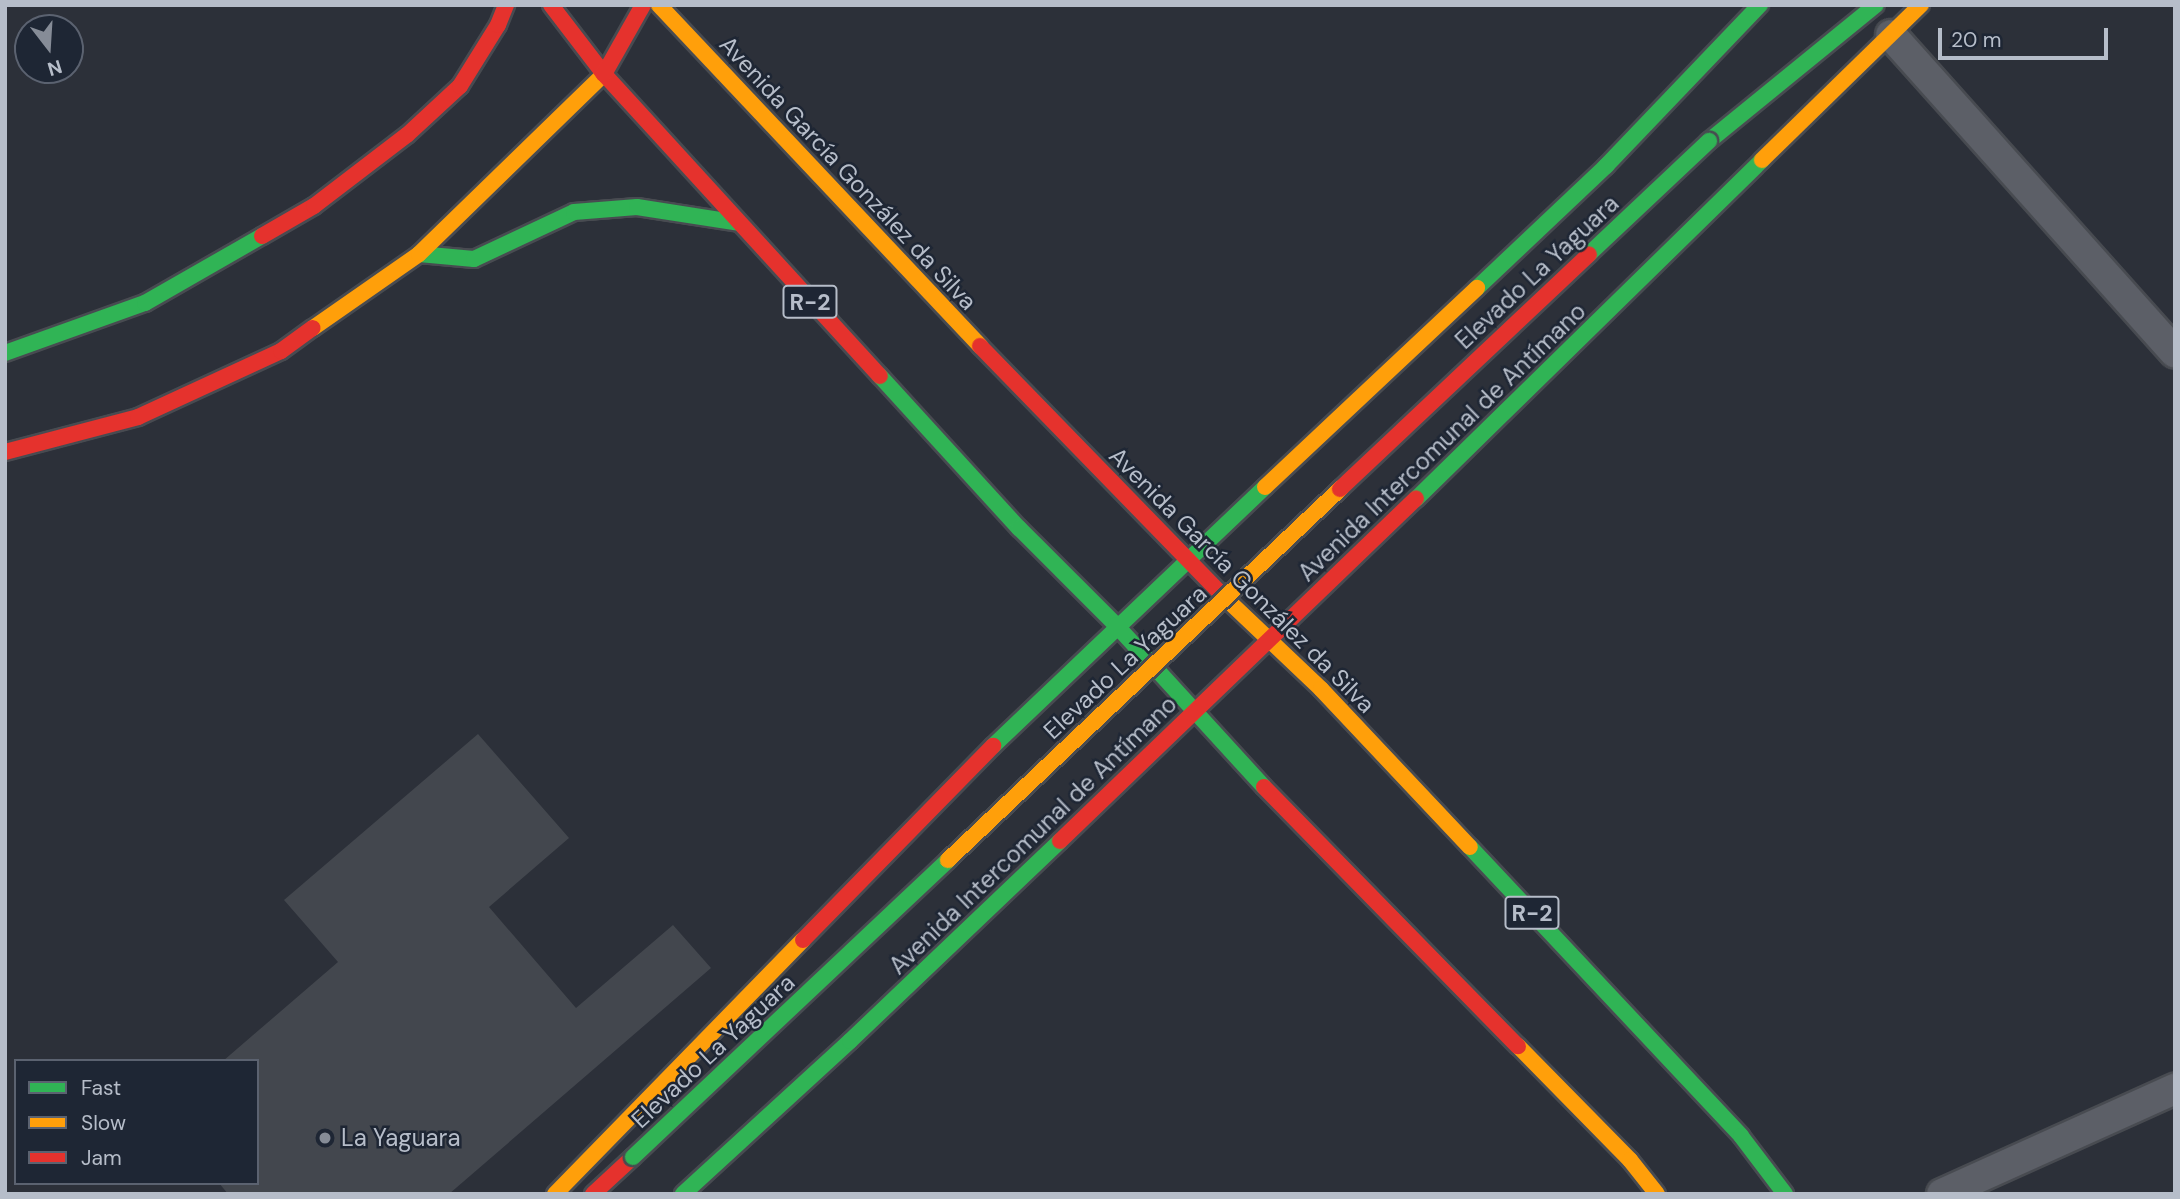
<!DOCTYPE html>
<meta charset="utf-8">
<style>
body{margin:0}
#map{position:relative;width:2180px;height:1199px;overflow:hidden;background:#2c3039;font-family:"DM Sans",sans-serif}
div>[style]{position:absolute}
.building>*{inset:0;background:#43474e}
.roads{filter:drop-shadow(2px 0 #484b51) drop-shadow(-2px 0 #484b51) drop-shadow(0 2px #484b51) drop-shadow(0 -2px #484b51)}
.lane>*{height:30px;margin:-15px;padding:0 15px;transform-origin:15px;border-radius:15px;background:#5c5f67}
.fast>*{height:16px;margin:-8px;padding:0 8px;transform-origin:8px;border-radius:8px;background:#30b455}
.slow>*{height:16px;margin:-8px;padding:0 8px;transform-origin:8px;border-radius:8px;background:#ff9f0a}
.jam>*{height:16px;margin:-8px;padding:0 8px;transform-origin:8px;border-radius:8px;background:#e5322d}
.bridges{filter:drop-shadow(2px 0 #484b51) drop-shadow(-2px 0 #484b51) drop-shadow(0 2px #484b51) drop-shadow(0 -2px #484b51)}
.fast-bridge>*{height:16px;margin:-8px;padding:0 8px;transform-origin:8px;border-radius:8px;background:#30b455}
.slow-bridge>*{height:16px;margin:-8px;padding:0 8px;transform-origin:8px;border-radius:8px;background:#ff9f0a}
.jam-bridge>*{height:16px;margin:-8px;padding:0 8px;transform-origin:8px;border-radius:8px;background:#e5322d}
.dots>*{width:19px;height:19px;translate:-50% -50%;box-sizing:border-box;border:4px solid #1e2634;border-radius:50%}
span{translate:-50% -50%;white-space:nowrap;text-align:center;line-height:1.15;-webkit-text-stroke:5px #1e2634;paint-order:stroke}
.shield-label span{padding:2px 5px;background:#1e2634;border:2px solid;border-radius:5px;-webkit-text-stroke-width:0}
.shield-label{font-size:23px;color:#b6bdc9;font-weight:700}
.street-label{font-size:24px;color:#b6bdc9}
.poi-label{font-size:24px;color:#b6bdc9}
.left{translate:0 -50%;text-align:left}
.frame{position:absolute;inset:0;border:7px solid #b6bdc9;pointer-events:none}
.legend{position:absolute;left:14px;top:1059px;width:245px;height:126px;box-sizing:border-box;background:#1e2634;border:2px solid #5b6270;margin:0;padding:9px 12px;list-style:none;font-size:21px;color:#b6bdc9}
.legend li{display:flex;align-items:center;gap:14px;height:35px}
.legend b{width:35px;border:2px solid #5b6270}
.north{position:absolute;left:14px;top:14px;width:70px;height:70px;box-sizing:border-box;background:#1e2634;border:2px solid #5b6270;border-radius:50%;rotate:163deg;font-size:19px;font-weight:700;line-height:28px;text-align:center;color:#b6bdc9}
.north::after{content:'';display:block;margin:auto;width:24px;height:32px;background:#868c97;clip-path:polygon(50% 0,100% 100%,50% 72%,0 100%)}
.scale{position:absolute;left:1938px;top:28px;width:170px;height:32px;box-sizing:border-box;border:4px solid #b6bdc9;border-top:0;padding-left:9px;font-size:21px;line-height:24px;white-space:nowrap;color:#b6bdc9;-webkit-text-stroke:5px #1e2634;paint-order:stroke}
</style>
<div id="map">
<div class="building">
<div style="clip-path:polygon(478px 734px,569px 838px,489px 907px,576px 1008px,673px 925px,711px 968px,449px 1194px,228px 1194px,219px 1183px,257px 1183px,257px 1061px,223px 1061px,338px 962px,284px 900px)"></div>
</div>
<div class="roads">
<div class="lane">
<div style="left:1891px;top:35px;width:426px;rotate:48.2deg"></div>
<div style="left:1942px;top:1194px;width:256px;rotate:-24.3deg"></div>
</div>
<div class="fast">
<div style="left:1709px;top:141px;width:215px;rotate:-39.2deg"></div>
<div style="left:419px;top:254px;width:55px;rotate:5.2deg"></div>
<div style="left:474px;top:259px;width:110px;rotate:-25.2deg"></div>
<div style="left:574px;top:212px;width:63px;rotate:-4.5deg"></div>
<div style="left:637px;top:207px;width:103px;rotate:8.9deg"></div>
<div style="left:1477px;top:288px;width:178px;rotate:-43.4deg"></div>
<div style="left:1606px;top:166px;width:223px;rotate:-46.3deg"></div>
<div style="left:5px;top:353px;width:149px;rotate:-19.7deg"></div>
<div style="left:145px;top:303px;width:135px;rotate:-29.8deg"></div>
<div style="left:880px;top:376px;width:206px;rotate:47.6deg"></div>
<div style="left:1019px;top:528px;width:137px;rotate:45deg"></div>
<div style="left:1116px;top:625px;width:219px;rotate:47.6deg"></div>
<div style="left:1416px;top:499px;width:484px;rotate:-44.4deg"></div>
<div style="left:993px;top:746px;width:376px;rotate:-43.6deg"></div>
<div style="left:1470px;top:847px;width:396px;rotate:46.8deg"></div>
<div style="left:1741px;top:1136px;width:73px;rotate:52.8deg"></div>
<div style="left:683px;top:1194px;width:226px;rotate:-42.5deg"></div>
<div style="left:850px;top:1041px;width:290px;rotate:-43.6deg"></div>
</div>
<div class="slow">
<div style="left:659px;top:5px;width:468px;rotate:46.7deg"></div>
<div style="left:1762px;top:160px;width:222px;rotate:-44.3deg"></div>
<div style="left:313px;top:328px;width:129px;rotate:-34.9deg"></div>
<div style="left:419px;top:254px;width:258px;rotate:-44.2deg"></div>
<div style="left:1265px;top:487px;width:291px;rotate:-43.2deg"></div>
<div style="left:1221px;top:594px;width:138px;rotate:43.5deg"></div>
<div style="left:1321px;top:689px;width:217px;rotate:46.7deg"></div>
<div style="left:1518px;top:1046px;width:160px;rotate:45.5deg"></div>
<div style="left:1630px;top:1160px;width:43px;rotate:51.5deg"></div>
<div style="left:555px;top:1194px;width:355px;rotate:-45.7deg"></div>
</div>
<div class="jam">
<div style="left:551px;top:5px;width:87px;rotate:52.5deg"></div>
<div style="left:604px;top:74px;width:409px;rotate:47.6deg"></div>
<div style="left:604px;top:74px;width:79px;rotate:-60.5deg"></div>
<div style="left:262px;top:236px;width:60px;rotate:-30deg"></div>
<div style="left:314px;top:206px;width:117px;rotate:-37.4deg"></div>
<div style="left:407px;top:135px;width:72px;rotate:-42.8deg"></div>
<div style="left:460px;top:86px;width:72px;rotate:-58.1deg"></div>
<div style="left:498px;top:25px;width:22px;rotate:-68deg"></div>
<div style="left:980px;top:346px;width:346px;rotate:45.8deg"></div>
<div style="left:5px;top:452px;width:138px;rotate:-14.7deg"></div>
<div style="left:138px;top:417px;width:157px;rotate:-24.8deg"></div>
<div style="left:281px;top:351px;width:39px;rotate:-36deg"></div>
<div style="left:1264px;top:787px;width:363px;rotate:45.6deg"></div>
<div style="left:1060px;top:841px;width:494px;rotate:-43.9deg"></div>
<div style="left:803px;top:940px;width:272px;rotate:-45.6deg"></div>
<div style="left:593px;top:1194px;width:54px;rotate:-42.8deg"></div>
</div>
</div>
<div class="bridges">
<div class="fast-bridge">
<div style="left:1589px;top:254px;width:165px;rotate:-43.3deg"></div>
<div style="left:633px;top:1157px;width:433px;rotate:-43.3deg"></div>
</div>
<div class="slow-bridge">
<div style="left:948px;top:860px;width:540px;rotate:-43.42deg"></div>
</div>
<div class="jam-bridge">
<div style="left:1340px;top:489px;width:342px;rotate:-43.3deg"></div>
</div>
</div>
<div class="dots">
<div style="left:325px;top:1138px;background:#868c97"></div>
</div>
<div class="shield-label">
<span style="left:810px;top:302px">R-2</span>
<span style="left:1532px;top:913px">R-2</span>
</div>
<div class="street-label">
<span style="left:848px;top:173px;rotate:47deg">Avenida García González da Silva</span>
<span style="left:1537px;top:272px;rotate:-43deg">Elevado La Yaguara</span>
<span style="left:1442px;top:442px;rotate:-44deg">Avenida Intercomunal de Antímano</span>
<span style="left:1242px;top:580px;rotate:45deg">Avenida García González da Silva</span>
<span style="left:1125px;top:662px;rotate:-43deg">Elevado La Yaguara</span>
<span style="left:1033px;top:835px;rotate:-44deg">Avenida Intercomunal de Antímano</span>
<span style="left:713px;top:1051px;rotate:-43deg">Elevado La Yaguara</span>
</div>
<div class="poi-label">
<span class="left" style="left:341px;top:1138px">La Yaguara</span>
</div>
<div class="frame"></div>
<ul class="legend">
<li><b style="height:9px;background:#30b455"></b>Fast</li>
<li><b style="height:9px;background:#ff9f0a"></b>Slow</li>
<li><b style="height:9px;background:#e5322d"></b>Jam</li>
</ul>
<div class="north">N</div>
<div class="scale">20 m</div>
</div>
